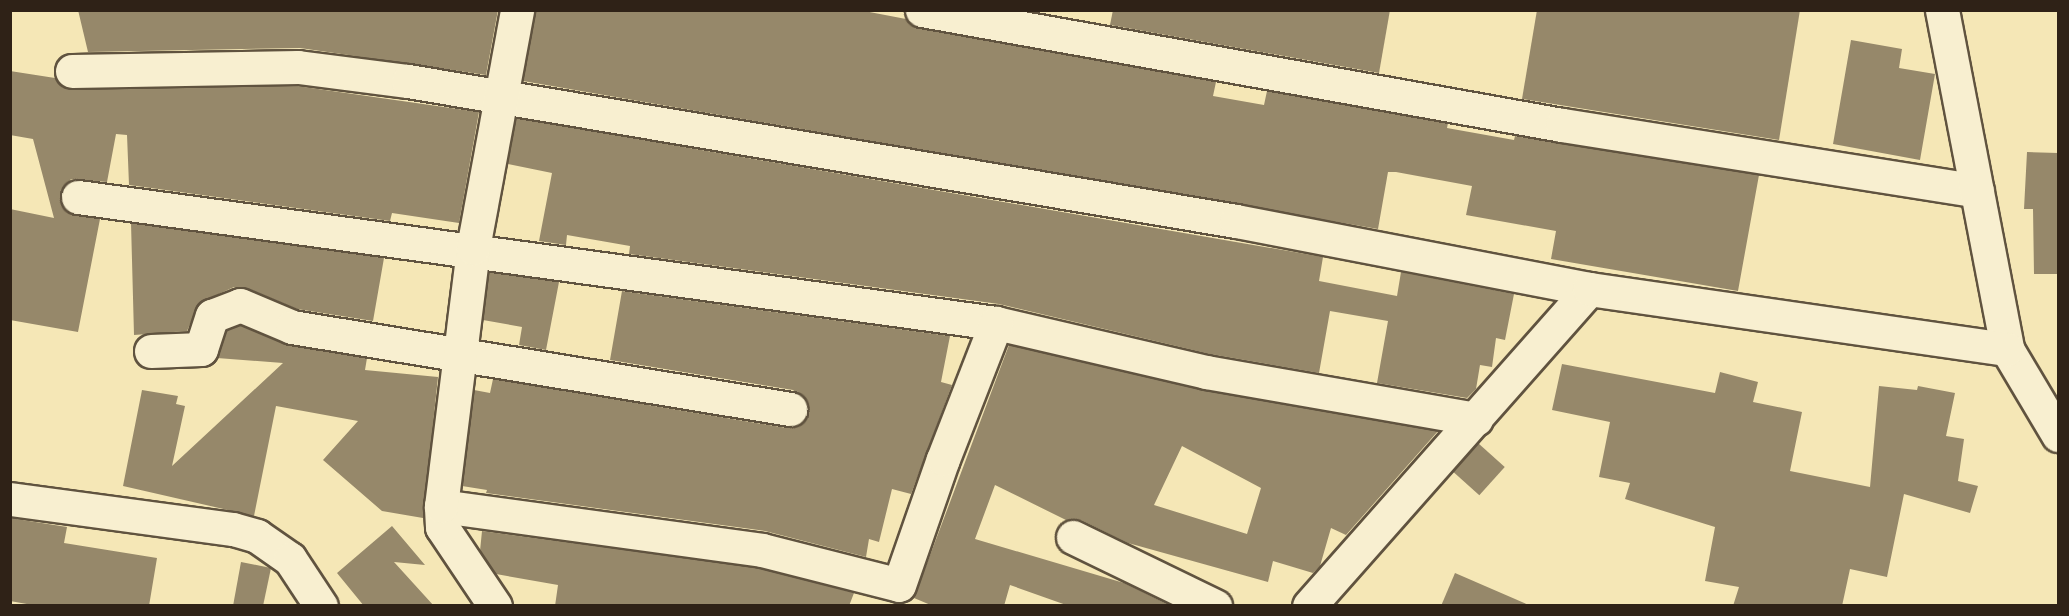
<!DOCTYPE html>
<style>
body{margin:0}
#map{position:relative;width:2069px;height:616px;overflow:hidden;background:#f5e7b6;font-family:Vollkorn,serif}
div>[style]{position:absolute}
.building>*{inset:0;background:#96886a;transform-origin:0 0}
.roads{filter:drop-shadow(2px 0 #60533f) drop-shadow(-2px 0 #60533f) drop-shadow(0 2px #60533f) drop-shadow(0 -2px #60533f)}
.minor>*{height:33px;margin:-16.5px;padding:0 16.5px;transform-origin:16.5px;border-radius:16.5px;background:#f8efd0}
span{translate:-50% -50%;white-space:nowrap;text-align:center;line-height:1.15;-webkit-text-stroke:4.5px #f8efd0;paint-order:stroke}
.frame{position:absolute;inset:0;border:12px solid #2f2217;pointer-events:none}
</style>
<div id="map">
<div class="building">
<div style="clip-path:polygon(78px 10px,498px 10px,486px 75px,300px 48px,88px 52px)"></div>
<div style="clip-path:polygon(535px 10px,859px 10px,906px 19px,919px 28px,1216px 82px,1213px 96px,1264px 105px,1267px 91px,1448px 123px,1447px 128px,1514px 140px,1515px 136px,1759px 175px,1738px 291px,1551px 259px,1556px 231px,1466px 215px,1472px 186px,1396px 172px,1388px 172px,1378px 229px,523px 81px)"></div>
<div style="clip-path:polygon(1113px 10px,1390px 10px,1379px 73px,1110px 25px)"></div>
<div style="clip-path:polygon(1537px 10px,1800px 10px,1779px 140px,1522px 99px)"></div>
<div style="clip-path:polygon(1851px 40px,1902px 49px,1899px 68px,1935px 74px,1920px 160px,1833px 144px)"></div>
<div style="clip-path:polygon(10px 71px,55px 78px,62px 87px,72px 90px,297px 86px,479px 112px,459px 223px,392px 213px,390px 221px,129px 185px,127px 135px,116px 134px,107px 182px,71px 179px,60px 194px,67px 212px,100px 219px,78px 332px,10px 320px,10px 209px,54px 218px,33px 139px,10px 135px)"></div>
<div style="clip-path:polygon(516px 118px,1323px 257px,1319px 281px,1397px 296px,1401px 272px,1514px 294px,1505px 340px,1496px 338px,1492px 367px,1480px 365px,1476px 389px,1467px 398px,1377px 383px,1388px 321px,1330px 311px,1319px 373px,1210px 354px,999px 304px,629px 254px,630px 246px,567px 235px,566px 245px,539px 241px,552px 173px,508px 164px)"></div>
<div style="clip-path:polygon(2027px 152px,2058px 153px,2058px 274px,2034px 274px,2033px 209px,2024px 209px)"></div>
<div style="clip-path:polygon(131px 223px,384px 258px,373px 321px,297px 309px,247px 288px,234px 287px,199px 303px,187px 331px,134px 335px)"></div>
<div style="clip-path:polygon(489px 272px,559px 282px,546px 350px,519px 345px,522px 327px,483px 320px)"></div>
<div style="clip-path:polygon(622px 291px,950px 336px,941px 382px,952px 385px,911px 494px,892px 489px,879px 542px,869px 539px,866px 557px,765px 531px,486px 493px,487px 490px,462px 486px,474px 390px,490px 393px,493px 379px,787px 428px,805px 420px,807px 402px,793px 390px,610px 360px)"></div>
<div style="clip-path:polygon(240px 325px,289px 345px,367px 358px,365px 370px,438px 377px,423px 518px,382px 511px,323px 460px,358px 421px,276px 406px,254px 516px,123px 486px,142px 390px,178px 396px,176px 404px,185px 406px,172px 466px,283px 363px,217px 358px,227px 330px)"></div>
<div style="clip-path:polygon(evenodd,1009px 345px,1203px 390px,1438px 431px,1346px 535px,1331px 528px,1320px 566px,1313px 573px,1273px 561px,1268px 582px,1128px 543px,1081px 520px,1066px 520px,995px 485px,975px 539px,1124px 583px,1171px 606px,1069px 606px,1010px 585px,1004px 606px,933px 606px,914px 598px,1009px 345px,1182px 446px,1261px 488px,1247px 534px,1154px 505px,1182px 446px)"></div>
<div style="clip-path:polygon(1562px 364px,1715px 393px,1720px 372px,1758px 382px,1753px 402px,1802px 412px,1790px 471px,1870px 487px,1879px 386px,1917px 390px,1918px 386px,1955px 393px,1946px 436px,1964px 439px,1958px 481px,1978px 486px,1970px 513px,1904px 494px,1887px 577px,1850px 569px,1842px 606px,1733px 606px,1739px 587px,1705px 581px,1715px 527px,1625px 499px,1630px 483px,1599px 477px,1610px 422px,1552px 410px)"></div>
<div style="left:1478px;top:443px;width:36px;height:38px;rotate:42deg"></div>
<div style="clip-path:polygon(10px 518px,67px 527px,64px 543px,157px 558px,149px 606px,38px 606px,10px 601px)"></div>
<div style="clip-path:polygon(392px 526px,425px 565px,394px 562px,434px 606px,364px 606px,337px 573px)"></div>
<div style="clip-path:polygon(482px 531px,758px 568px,854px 593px,849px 606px,555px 606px,558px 585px,496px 574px,480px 551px)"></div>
<div style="clip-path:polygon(241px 562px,271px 568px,263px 606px,233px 606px)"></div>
<div style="clip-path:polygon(1455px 573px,1531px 606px,1441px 606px)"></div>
</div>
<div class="roads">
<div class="minor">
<div style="left:922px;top:10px;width:650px;rotate:10.19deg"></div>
<div style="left:1562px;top:125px;width:420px;rotate:9deg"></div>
<div style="left:1942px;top:10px;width:345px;rotate:79.1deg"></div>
<div style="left:2007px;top:349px;width:100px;rotate:59.3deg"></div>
<div style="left:72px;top:71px;width:226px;rotate:-1deg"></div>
<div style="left:298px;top:67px;width:111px;rotate:7.3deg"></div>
<div style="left:408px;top:81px;width:840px;rotate:9.6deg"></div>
<div style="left:1236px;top:221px;width:359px;rotate:10.9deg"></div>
<div style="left:78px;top:197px;width:927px;rotate:7.82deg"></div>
<div style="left:996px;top:323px;width:216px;rotate:13.1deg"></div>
<div style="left:1206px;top:372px;width:274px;rotate:9.9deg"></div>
<div style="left:151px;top:351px;width:50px;rotate:-2.3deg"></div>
<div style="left:201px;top:349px;width:35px;rotate:-72deg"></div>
<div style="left:212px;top:316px;width:30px;rotate:-21deg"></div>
<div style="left:240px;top:305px;width:56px;rotate:22.9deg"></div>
<div style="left:292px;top:327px;width:505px;rotate:9.35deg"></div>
<div style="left:10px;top:499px;width:225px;rotate:7.7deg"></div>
<div style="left:233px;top:529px;width:25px;rotate:16deg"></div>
<div style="left:257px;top:536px;width:40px;rotate:34.9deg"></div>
<div style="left:290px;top:559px;width:56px;rotate:56.6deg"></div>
<div style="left:441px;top:506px;width:324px;rotate:7.8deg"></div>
<div style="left:762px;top:550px;width:141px;rotate:14.3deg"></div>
<div style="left:899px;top:585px;width:133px;rotate:-70.8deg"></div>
<div style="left:943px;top:459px;width:146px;rotate:-68.7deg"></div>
<div style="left:1073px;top:537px;width:158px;rotate:25.9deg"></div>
<div style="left:495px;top:606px;width:95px;rotate:-123.9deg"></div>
<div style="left:442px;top:527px;width:21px;rotate:-93deg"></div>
<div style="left:441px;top:506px;width:260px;rotate:-82.9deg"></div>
<div style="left:473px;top:248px;width:242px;rotate:-79.5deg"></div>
<div style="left:1309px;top:606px;width:423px;rotate:-48.5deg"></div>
<div style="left:1589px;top:289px;width:422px;rotate:8.2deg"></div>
</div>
</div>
<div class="frame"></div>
</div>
